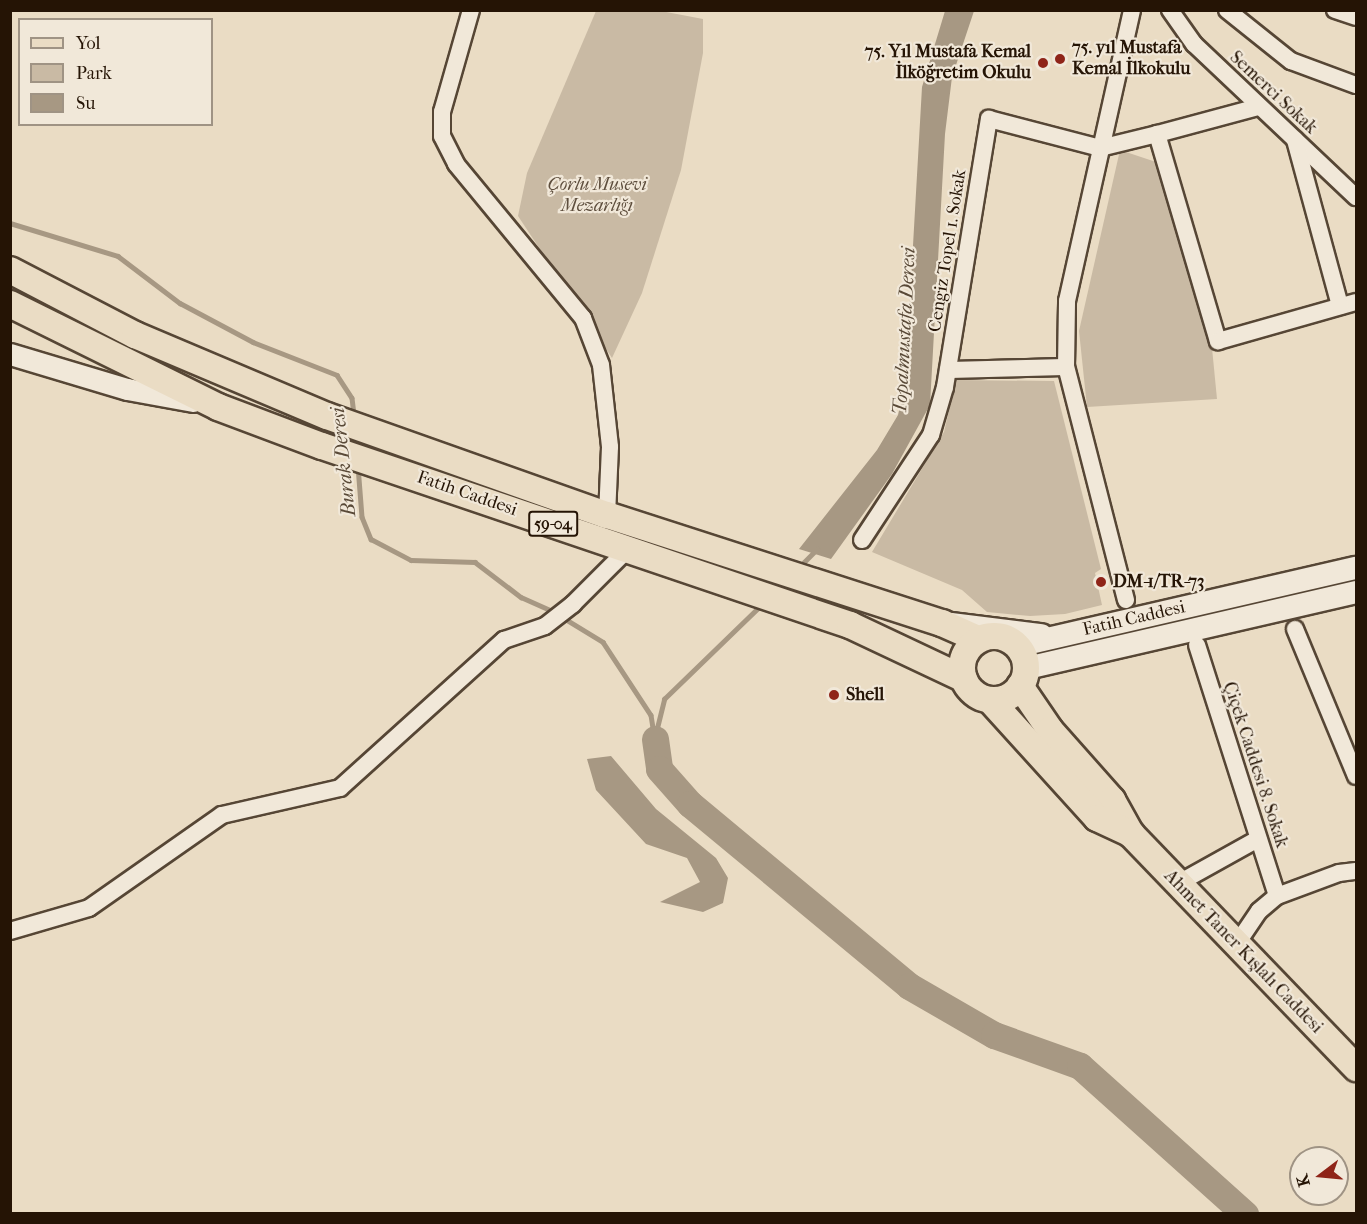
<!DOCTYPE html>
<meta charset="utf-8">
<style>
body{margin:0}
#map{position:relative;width:1367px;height:1224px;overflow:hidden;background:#eadcc4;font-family:"IM FELL French Canon",serif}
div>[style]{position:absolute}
.green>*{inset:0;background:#c9baa4}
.water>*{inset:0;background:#a79883}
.stream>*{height:4.5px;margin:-2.25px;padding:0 2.25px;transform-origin:2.25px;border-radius:2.25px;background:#a79883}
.river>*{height:27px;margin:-13.5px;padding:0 13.5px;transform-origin:13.5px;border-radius:13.5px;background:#a79883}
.roads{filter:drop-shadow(2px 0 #564635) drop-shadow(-2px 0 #564635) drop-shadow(0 2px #564635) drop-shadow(0 -2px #564635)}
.minor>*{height:16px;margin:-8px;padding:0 8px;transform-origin:8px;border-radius:8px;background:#f1e8d9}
.tertiary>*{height:21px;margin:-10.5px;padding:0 10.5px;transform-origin:10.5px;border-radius:10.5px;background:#f1e8d9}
.secondary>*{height:22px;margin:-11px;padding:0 11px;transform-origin:11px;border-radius:11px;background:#f1e8d9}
.primary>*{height:26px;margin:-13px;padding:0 13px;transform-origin:13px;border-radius:13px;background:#eadcc4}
.primary>.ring{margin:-13px;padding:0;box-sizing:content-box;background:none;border:26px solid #eadcc4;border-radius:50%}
.dots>*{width:16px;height:16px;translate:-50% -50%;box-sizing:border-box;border:3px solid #f1e8d9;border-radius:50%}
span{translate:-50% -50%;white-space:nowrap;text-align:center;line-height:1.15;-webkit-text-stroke:4.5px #f1e8d9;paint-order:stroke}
.shield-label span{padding:2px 4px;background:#f1e8d9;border:2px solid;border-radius:4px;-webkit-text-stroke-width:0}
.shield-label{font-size:16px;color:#251405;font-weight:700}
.poi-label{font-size:18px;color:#251405;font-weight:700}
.left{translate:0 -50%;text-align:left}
.right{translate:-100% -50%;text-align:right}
.street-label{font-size:18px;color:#251405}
.park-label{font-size:18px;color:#5e4e3d;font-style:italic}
.water-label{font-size:20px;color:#594937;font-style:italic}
.frame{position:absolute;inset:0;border:12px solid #251405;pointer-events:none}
.legend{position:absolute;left:18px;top:18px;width:195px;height:108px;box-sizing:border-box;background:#f1e8d9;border:2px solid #9f9384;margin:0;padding:8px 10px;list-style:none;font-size:18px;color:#251405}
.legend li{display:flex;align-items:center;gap:12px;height:30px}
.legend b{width:30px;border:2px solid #9f9384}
.north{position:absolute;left:1289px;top:1146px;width:60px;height:60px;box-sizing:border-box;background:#f1e8d9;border:2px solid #9f9384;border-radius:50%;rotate:254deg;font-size:16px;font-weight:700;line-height:24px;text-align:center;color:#251405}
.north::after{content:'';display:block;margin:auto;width:21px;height:27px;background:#8f2418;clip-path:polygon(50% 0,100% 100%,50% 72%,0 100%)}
</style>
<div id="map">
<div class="green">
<div style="clip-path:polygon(596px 11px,661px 11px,703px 19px,703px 53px,681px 170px,642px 293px,612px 358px,518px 216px,527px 173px)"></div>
<div style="clip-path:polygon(1120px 150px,1156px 162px,1212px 348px,1217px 399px,1087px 407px,1079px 331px)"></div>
<div style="clip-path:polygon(956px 380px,1054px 381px,1101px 569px,1095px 573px,1102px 605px,1065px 614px,1030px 616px,987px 612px,962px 590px,872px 552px,944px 432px)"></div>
</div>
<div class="water">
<div style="clip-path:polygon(945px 11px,974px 11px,952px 77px,945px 134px,930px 405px,892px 474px,831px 559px,799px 549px,877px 450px,898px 415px,905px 386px,922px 87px)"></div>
<div style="clip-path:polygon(611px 756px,656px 809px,716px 858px,728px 878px,723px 903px,703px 912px,660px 902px,700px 882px,687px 858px,646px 844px,596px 790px,587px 759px)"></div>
</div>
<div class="stream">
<div style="left:10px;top:223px;width:113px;rotate:17deg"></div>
<div style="left:118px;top:256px;width:78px;rotate:37.2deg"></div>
<div style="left:180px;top:303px;width:83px;rotate:28.1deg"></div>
<div style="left:253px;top:342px;width:90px;rotate:21.4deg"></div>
<div style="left:337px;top:375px;width:27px;rotate:57deg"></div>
<div style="left:352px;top:398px;width:17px;rotate:83deg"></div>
<div style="left:358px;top:466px;width:51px;rotate:85.5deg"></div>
<div style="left:362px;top:517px;width:24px;rotate:68deg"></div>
<div style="left:371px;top:539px;width:45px;rotate:27.7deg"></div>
<div style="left:411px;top:560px;width:64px;rotate:1.8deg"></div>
<div style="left:475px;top:562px;width:58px;rotate:37.3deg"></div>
<div style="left:521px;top:597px;width:37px;rotate:24deg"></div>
<div style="left:798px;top:568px;width:27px;rotate:-45deg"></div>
<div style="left:562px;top:617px;width:48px;rotate:31.4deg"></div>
<div style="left:603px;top:642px;width:87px;rotate:56.7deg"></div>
<div style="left:651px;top:715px;width:24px;rotate:81deg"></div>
<div style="left:655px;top:736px;width:38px;rotate:-76deg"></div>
<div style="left:664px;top:699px;width:136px;rotate:-44.1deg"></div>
</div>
<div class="river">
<div style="left:655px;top:739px;width:30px;rotate:82deg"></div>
<div style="left:659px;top:769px;width:47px;rotate:48.5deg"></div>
<div style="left:690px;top:804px;width:285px;rotate:39.7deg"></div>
<div style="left:909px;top:986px;width:98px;rotate:30deg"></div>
<div style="left:994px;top:1035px;width:91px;rotate:19.8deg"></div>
<div style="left:1080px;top:1066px;width:222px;rotate:41.9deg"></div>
</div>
<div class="roads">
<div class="minor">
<div style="left:471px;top:10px;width:106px;rotate:105.9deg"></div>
<div style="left:442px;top:112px;width:24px;rotate:90deg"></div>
<div style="left:442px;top:136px;width:31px;rotate:63deg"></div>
<div style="left:456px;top:164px;width:200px;rotate:50.5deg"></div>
<div style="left:583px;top:318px;width:50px;rotate:69deg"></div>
<div style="left:601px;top:365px;width:82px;rotate:83.7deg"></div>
<div style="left:610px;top:447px;width:68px;rotate:92.5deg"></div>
<div style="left:1170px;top:10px;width:42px;rotate:54.8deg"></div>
<div style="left:1194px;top:44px;width:223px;rotate:43.4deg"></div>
<div style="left:1227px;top:10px;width:82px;rotate:38.6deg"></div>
<div style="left:1291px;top:61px;width:69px;rotate:20.3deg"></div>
<div style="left:1335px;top:10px;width:22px;rotate:18deg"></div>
<div style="left:1258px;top:107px;width:105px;rotate:165deg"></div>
<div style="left:1157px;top:134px;width:216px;rotate:73.6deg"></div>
<div style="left:1218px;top:341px;width:143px;rotate:-15.8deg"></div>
<div style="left:1295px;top:140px;width:172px;rotate:74.8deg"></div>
<div style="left:948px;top:370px;width:118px;rotate:-1.5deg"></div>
<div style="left:862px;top:540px;width:126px;rotate:-56.7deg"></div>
<div style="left:931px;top:435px;width:50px;rotate:-73.7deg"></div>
<div style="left:945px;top:387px;width:272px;rotate:-80.7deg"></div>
<div style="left:989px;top:119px;width:115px;rotate:14.6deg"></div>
<div style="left:1100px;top:148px;width:59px;rotate:-13.8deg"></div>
<div style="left:1126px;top:600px;width:241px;rotate:-104.4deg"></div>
<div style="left:1066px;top:367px;width:66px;rotate:-89.1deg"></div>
<div style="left:1067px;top:301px;width:298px;rotate:-77.4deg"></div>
<div style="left:1295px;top:629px;width:159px;rotate:67.5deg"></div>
<div style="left:1197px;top:645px;width:263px;rotate:72.3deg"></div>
<div style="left:1177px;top:884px;width:93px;rotate:-29.1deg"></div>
<div style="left:10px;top:931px;width:82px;rotate:-16.2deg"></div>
<div style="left:89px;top:908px;width:162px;rotate:-35deg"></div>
<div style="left:222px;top:815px;width:121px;rotate:-12.9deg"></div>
<div style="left:340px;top:788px;width:221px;rotate:-42.1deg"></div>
<div style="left:504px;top:640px;width:43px;rotate:-18.9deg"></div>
<div style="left:545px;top:626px;width:36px;rotate:-38deg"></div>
<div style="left:573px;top:604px;width:76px;rotate:-45deg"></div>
<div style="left:1236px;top:945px;width:41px;rotate:-55.9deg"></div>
<div style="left:1259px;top:911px;width:23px;rotate:-40deg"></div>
<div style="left:1277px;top:896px;width:66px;rotate:-20.4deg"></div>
<div style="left:1339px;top:873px;width:17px;rotate:-7deg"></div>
</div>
<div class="tertiary">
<div style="left:10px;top:354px;width:122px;rotate:16.7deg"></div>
<div style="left:127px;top:389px;width:67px;rotate:10.3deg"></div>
</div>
<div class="secondary">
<div style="left:951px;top:624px;width:91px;rotate:7deg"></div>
<div style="left:1017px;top:646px;width:348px;rotate:-13deg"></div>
<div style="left:1027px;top:668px;width:338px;rotate:-13deg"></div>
</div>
<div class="primary">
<div style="left:10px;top:270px;width:141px;rotate:27.5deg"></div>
<div style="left:135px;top:335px;width:208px;rotate:22.9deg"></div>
<div style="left:327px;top:416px;width:297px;rotate:19.5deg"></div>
<div style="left:607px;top:515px;width:352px;rotate:17.9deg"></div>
<div style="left:942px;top:623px;width:39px;rotate:24deg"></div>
<div style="left:10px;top:304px;width:232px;rotate:26.3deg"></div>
<div style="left:218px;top:407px;width:111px;rotate:20.6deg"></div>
<div style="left:322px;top:446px;width:558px;rotate:18.73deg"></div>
<div style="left:850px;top:625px;width:126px;rotate:25.3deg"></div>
<div class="ring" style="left:962px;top:636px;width:38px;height:38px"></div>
<div style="left:1020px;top:686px;width:53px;rotate:55.7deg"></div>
<div style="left:1050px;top:730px;width:94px;rotate:48.5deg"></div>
<div style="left:1112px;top:800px;width:39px;rotate:61deg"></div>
<div style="left:1131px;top:834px;width:325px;rotate:46.1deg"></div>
<div style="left:990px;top:700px;width:159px;rotate:47.8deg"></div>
<div style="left:1097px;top:818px;width:38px;rotate:25deg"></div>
</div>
</div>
<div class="dots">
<div style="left:1060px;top:59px;background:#8f2418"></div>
<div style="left:1043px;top:63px;background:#8f2418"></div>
<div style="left:1101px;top:582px;background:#8f2418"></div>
<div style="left:834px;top:695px;background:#8f2418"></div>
</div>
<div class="shield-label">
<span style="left:553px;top:524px">59-04</span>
</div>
<div class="poi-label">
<span class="left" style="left:1072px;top:59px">75. yıl Mustafa<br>Kemal İlkokulu</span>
<span class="right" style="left:1031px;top:63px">75. Yıl Mustafa Kemal<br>İlköğretim Okulu</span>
<span class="left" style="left:1113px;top:582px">DM-1/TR-73</span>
<span class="left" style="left:846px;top:695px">Shell</span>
</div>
<div class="street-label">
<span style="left:1273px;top:93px;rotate:43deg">Semerci Sokak</span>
<span style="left:948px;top:251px;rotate:-81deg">Cengiz Topel 1. Sokak</span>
<span style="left:467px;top:494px;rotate:19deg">Fatih Caddesi</span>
<span style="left:1134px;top:619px;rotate:-13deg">Fatih Caddesi</span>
<span style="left:1255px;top:765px;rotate:72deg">Çiçek Caddesi 8. Sokak</span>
<span style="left:1243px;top:952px;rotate:46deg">Ahmet Taner Kışlalı Caddesi</span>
</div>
<div class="park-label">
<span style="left:597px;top:196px">Çorlu Musevi<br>Mezarlığı</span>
</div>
<div class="water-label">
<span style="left:904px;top:331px;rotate:-87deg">Topalmustafa Deresi</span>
<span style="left:343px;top:462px;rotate:-96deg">Burak Deresi</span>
</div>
<div class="frame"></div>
<ul class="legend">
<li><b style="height:8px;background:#eadcc4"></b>Yol</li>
<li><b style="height:16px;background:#c9baa4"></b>Park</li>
<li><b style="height:16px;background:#a79883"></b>Su</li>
</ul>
<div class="north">K</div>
</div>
